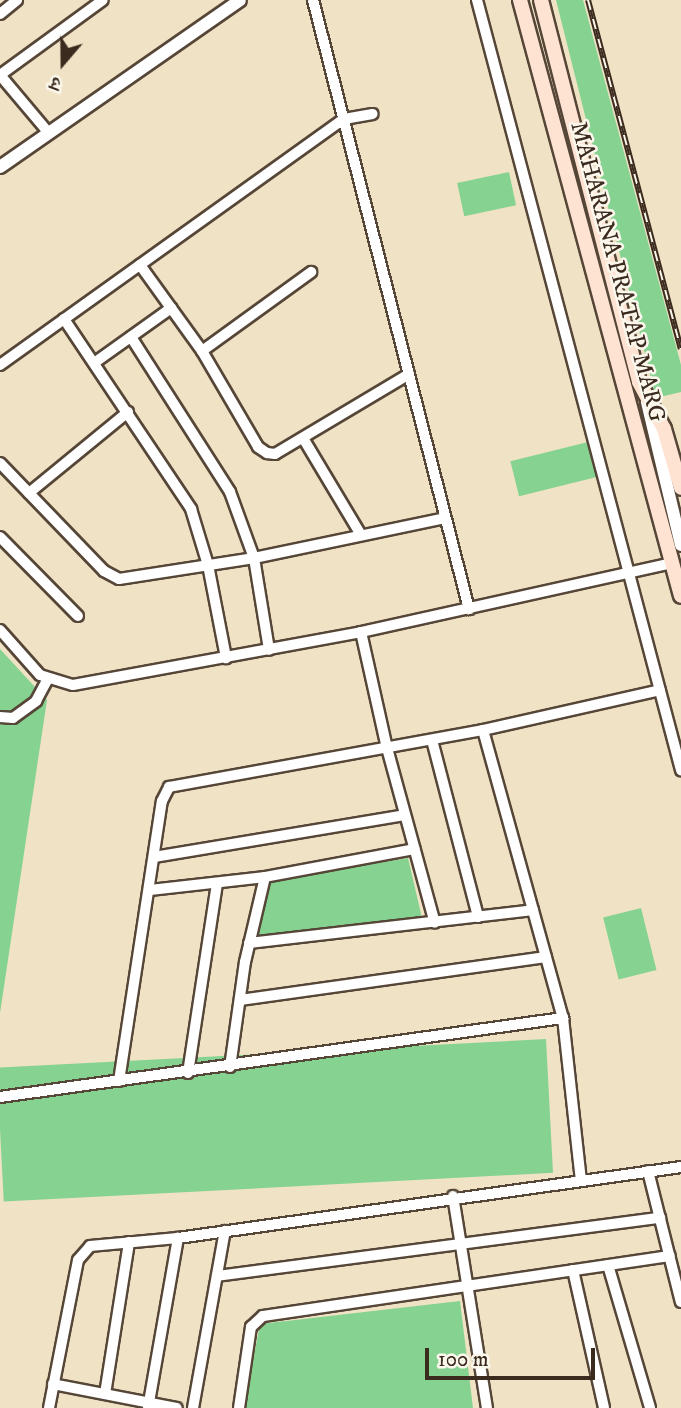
<!DOCTYPE html>
<meta charset="utf-8">
<style>
body{margin:0}
#map{position:relative;width:681px;height:1408px;overflow:hidden;background:#f0e2c5;font-family:"IM FELL DW Pica","Noto Serif Devanagari",serif}
div>[style]{position:absolute}
.green>*{inset:0;background:#86d391;transform-origin:0 0}
.roads{filter:drop-shadow(2px 0 #564637) drop-shadow(-2px 0 #564637) drop-shadow(0 2px #564637) drop-shadow(0 -2px #564637)}
.minor>*{height:10px;margin:-5px;padding:0 5px;transform-origin:5px;border-radius:5px;background:#fff}
.tertiary>*{height:12px;margin:-6px;padding:0 6px;transform-origin:6px;border-radius:6px;background:#fff}
.secondary>*{height:14px;margin:-7px;padding:0 7px;transform-origin:7px;border-radius:7px;background:#fee3d2}
.rail>*{height:6px;margin-top:-3px;transform-origin:0;background:repeating-linear-gradient(90deg,#fbf7ec 0 10px,#3b2a1e 0 20px);box-sizing:border-box;border-block:2px solid #3b2a1e}
span{translate:-50% -50%;white-space:nowrap;text-align:center;line-height:1.15;-webkit-text-stroke:5px #fbf7ec;paint-order:stroke}
.street-label{font-size:24px;color:#3b2a1e}
.north{position:absolute;left:28px;top:28px;width:70px;height:70px;-webkit-text-stroke:5px #fbf7ec;paint-order:stroke;rotate:200deg;font-size:19px;font-weight:700;line-height:28px;text-align:center;color:#3b2a1e}
.north::after{content:'';display:block;margin:auto;width:24px;height:32px;background:#3b2a1e;clip-path:polygon(50% 0,100% 100%,50% 72%,0 100%)}
.scale{position:absolute;left:425px;top:1348px;width:170px;height:32px;box-sizing:border-box;border:4px solid #3b2a1e;border-top:0;padding-left:9px;font-size:21px;line-height:24px;white-space:nowrap;color:#3b2a1e;-webkit-text-stroke:5px #fbf7ec;paint-order:stroke}
</style>
<div id="map">
<div class="green">
<div style="clip-path:polygon(556px 0,583px 0,681px 365px,681px 392px,656px 398px)"></div>
<div style="left:509px;top:172px;width:34px;height:53px;rotate:78deg"></div>
<div style="left:588px;top:442px;width:36px;height:80px;rotate:76deg"></div>
<div style="clip-path:polygon(0 649px,47px 700px,0 1013px)"></div>
<div style="clip-path:polygon(408px 858px,422px 918px,254px 939px,266px 882px)"></div>
<div style="left:641px;top:908px;width:64px;height:39px;rotate:76deg"></div>
<div style="left:546px;top:1039px;width:134px;height:550px;rotate:87deg"></div>
<div style="clip-path:polygon(460px 1301px,473px 1408px,244px 1408px,260px 1324px)"></div>
</div>
<div class="roads">
<div class="minor">
<div style="left:313px;top:0;width:629px;rotate:75.63deg"></div>
<div style="left:477px;top:0;width:797px;rotate:75.16deg"></div>
<div style="left:0;top:14px;width:22px;rotate:-39deg"></div>
<div style="left:0;top:75px;width:127px;rotate:-36.1deg"></div>
<div style="left:0;top:75px;width:75px;rotate:49.9deg"></div>
<div style="left:140px;top:265px;width:106px;rotate:54.2deg"></div>
<div style="left:202px;top:351px;width:111px;rotate:59.7deg"></div>
<div style="left:258px;top:447px;width:11px;rotate:34deg"></div>
<div style="left:267px;top:453px;width:8px;rotate:7deg"></div>
<div style="left:275px;top:454px;width:156px;rotate:-30.8deg"></div>
<div style="left:64px;top:319px;width:229px;rotate:56.2deg"></div>
<div style="left:191px;top:509px;width:59px;rotate:73.1deg"></div>
<div style="left:208px;top:565px;width:95px;rotate:79deg"></div>
<div style="left:131px;top:337px;width:184px;rotate:57.4deg"></div>
<div style="left:230px;top:492px;width:70px;rotate:70deg"></div>
<div style="left:254px;top:558px;width:93px;rotate:80.7deg"></div>
<div style="left:202px;top:351px;width:135px;rotate:-35.9deg"></div>
<div style="left:94px;top:363px;width:95px;rotate:-35.5deg"></div>
<div style="left:0;top:365px;width:423px;rotate:-35.6deg"></div>
<div style="left:344px;top:119px;width:29px;rotate:-10deg"></div>
<div style="left:303px;top:438px;width:113px;rotate:59.1deg"></div>
<div style="left:0;top:463px;width:150px;rotate:46.1deg"></div>
<div style="left:104px;top:571px;width:17px;rotate:28deg"></div>
<div style="left:119px;top:579px;width:137px;rotate:-8.8deg"></div>
<div style="left:254px;top:558px;width:195px;rotate:-11.8deg"></div>
<div style="left:29px;top:493px;width:128px;rotate:-39.3deg"></div>
<div style="left:0;top:537px;width:111px;rotate:45.4deg"></div>
<div style="left:0;top:630px;width:60px;rotate:48.4deg"></div>
<div style="left:40px;top:675px;width:34px;rotate:17deg"></div>
<div style="left:73px;top:685px;width:293px;rotate:-10.4deg"></div>
<div style="left:361px;top:632px;width:319px;rotate:-12.5deg"></div>
<div style="left:361px;top:632px;width:119px;rotate:77.4deg"></div>
<div style="left:387px;top:748px;width:181px;rotate:74.7deg"></div>
<div style="left:0;top:717px;width:13px;rotate:4deg"></div>
<div style="left:13px;top:718px;width:29px;rotate:-36deg"></div>
<div style="left:36px;top:701px;width:24px;rotate:-62deg"></div>
<div style="left:483px;top:730px;width:299px;rotate:74.5deg"></div>
<div style="left:563px;top:1018px;width:163px;rotate:83.7deg"></div>
<div style="left:432px;top:740px;width:183px;rotate:75.4deg"></div>
<div style="left:154px;top:857px;width:254px;rotate:-9.5deg"></div>
<div style="left:150px;top:890px;width:116px;rotate:-6.4deg"></div>
<div style="left:249px;top:943px;width:286px;rotate:-6.6deg"></div>
<div style="left:240px;top:1000px;width:309px;rotate:-8deg"></div>
<div style="left:230px;top:1067px;width:106px;rotate:-81.9deg"></div>
<div style="left:245px;top:962px;width:87px;rotate:-76.8deg"></div>
<div style="left:265px;top:877px;width:152px;rotate:-10.6deg"></div>
<div style="left:188px;top:1073px;width:191px;rotate:-81.3deg"></div>
<div style="left:119px;top:1081px;width:283px;rotate:-81.3deg"></div>
<div style="left:162px;top:801px;width:16px;rotate:-63deg"></div>
<div style="left:169px;top:787px;width:319px;rotate:-10.3deg"></div>
<div style="left:483px;top:730px;width:181px;rotate:-12.7deg"></div>
<div style="left:0;top:1097px;width:569px;rotate:-7.99deg"></div>
<div style="left:648px;top:1171px;width:135px;rotate:75.9deg"></div>
<div style="left:453px;top:1196px;width:215px;rotate:80.9deg"></div>
<div style="left:608px;top:1265px;width:149px;rotate:73.6deg"></div>
<div style="left:573px;top:1270px;width:141px;rotate:77.3deg"></div>
<div style="left:217px;top:1276px;width:447px;rotate:-7.5deg"></div>
<div style="left:53px;top:1384px;width:126px;rotate:11deg"></div>
<div style="left:105px;top:1394px;width:154px;rotate:-81deg"></div>
<div style="left:49px;top:1408px;width:151px;rotate:-78.9deg"></div>
<div style="left:78px;top:1260px;width:18px;rotate:-49deg"></div>
<div style="left:90px;top:1246px;width:88px;rotate:-5.2deg"></div>
<div style="left:178px;top:1238px;width:508px;rotate:-8.03deg"></div>
<div style="left:148px;top:1408px;width:173px;rotate:-80deg"></div>
<div style="left:193px;top:1408px;width:180px;rotate:-79.8deg"></div>
<div style="left:239px;top:1408px;width:82px;rotate:-81.6deg"></div>
<div style="left:251px;top:1327px;width:16px;rotate:-43deg"></div>
<div style="left:263px;top:1316px;width:411px;rotate:-8.4deg"></div>
</div>
<div class="tertiary">
<div style="left:0;top:167px;width:292px;rotate:-34.8deg"></div>
<div style="left:647px;top:402px;width:147px;rotate:76.6deg"></div>
</div>
<div class="secondary">
<div style="left:520px;top:0;width:617px;rotate:74.88deg"></div>
<div style="left:541px;top:0;width:394px;rotate:75.6deg"></div>
<div style="left:639px;top:382px;width:53px;rotate:62deg"></div>
<div style="left:664px;top:429px;width:61px;rotate:73.9deg"></div>
</div>
</div>
<div class="rail">
<div style="left:588px;top:0;width:361px;rotate:75.1deg"></div>
</div>
<div class="street-label">
<span style="left:617px;top:272px;rotate:75deg">MAHARANA PRATAP MARG</span>
</div>
<div class="north">उ</div>
<div class="scale">100 m</div>
</div>
